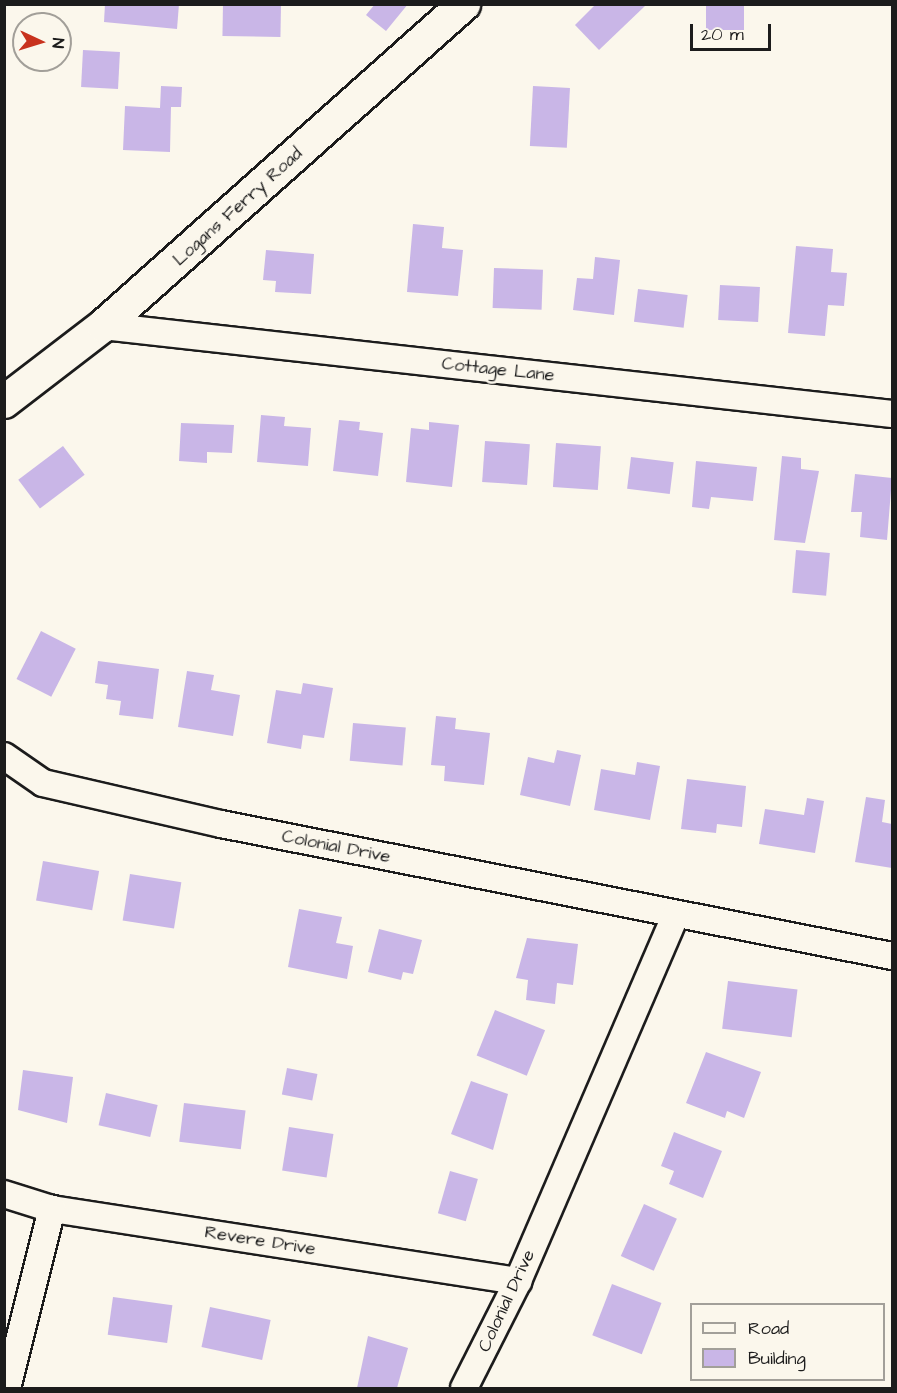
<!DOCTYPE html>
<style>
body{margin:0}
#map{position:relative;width:897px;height:1393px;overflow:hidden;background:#fbf7ec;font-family:"Architects Daughter",sans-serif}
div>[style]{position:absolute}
.building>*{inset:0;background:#c9b6e7;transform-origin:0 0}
.roads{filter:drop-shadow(2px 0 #1c1c1c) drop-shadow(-2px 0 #1c1c1c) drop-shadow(0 2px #1c1c1c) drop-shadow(0 -2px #1c1c1c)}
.minor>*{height:26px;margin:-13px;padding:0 13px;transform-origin:13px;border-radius:13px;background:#fbf7ec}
.tertiary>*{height:32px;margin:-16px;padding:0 16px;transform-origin:16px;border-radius:16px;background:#fbf7ec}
span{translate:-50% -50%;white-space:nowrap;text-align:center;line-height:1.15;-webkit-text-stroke:5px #fbf7ec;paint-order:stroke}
.street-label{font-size:18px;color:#1c1c1c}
.frame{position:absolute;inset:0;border:6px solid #1c1c1c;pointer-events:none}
.legend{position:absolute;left:690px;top:1303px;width:195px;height:78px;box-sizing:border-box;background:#fbf7ec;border:2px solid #a29f99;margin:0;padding:8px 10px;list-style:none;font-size:18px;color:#1c1c1c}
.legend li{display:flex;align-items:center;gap:12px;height:30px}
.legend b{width:30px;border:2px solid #a29f99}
.north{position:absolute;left:12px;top:12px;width:60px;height:60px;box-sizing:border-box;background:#fbf7ec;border:2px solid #a29f99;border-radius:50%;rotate:94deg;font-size:16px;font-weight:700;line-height:24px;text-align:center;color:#1c1c1c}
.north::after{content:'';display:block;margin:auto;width:21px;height:27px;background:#c8321e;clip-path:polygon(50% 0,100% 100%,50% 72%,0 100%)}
.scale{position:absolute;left:690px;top:24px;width:81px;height:27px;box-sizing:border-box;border:3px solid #1c1c1c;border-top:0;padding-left:8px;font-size:18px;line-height:21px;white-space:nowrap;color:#1c1c1c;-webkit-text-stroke:4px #fbf7ec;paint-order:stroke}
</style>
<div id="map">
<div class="building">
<div style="clip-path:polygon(105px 4px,179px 4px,177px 29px,104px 22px)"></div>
<div style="left:223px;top:4px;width:58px;height:32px;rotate:1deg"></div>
<div style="clip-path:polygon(375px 4px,408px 4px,386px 31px,366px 15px)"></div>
<div style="clip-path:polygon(596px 4px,643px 4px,645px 6px,599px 50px,575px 25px)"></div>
<div style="left:706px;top:4px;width:38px;height:26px"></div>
<div style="left:83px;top:50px;width:37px;height:37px;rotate:3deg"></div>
<div style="clip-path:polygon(161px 86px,182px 87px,181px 107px,171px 107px,170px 152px,123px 150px,125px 106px,160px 108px)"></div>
<div style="left:533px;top:86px;width:37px;height:60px;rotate:3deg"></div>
<div style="clip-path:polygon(413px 224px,444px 227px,442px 248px,463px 250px,458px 296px,407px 292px)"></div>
<div style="clip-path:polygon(796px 246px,833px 249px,831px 272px,847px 273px,844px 306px,828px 305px,825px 336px,788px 333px)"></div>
<div style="clip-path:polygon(266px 250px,314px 254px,311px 294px,275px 292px,276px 281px,263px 280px)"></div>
<div style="clip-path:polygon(595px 257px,620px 260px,614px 315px,573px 310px,577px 278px,593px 279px)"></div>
<div style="left:494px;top:268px;width:49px;height:40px;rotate:2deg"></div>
<div style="left:720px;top:285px;width:40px;height:35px;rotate:3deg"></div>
<div style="left:638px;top:289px;width:50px;height:33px;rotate:7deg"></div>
<div style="clip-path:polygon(261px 415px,285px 417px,284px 426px,311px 428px,308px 466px,257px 462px)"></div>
<div style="clip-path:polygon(339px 420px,360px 422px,359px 430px,383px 433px,378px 476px,333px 471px)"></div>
<div style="clip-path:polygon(429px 422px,459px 425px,452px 487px,406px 482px,411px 428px,429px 430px)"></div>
<div style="clip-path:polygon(181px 423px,234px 425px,232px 453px,207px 452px,207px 463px,179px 461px)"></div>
<div style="left:485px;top:441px;width:45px;height:41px;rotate:4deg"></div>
<div style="left:556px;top:443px;width:45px;height:44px;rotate:4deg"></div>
<div style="left:63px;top:446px;width:36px;height:56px;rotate:53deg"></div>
<div style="clip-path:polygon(782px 456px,801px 458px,801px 469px,819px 471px,805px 543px,774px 540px)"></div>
<div style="left:631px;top:457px;width:43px;height:32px;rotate:7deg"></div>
<div style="clip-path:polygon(696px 461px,757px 467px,753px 501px,711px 497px,709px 509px,692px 507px)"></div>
<div style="clip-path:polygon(855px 474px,892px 478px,887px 540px,860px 537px,862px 512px,851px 512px)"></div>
<div style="left:796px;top:550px;width:34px;height:43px;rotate:5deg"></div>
<div style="left:41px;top:631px;width:39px;height:54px;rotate:27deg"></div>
<div style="clip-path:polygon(98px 661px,159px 669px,153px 719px,119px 715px,121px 701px,106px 699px,108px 685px,95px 683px)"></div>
<div style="clip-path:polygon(187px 671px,214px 675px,211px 690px,240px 695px,233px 736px,178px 727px)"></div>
<div style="clip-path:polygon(303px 683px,333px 688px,324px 738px,303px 735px,301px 749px,267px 743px,276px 690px,301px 694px)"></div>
<div style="clip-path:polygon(436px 716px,456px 718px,455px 729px,490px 733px,484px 785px,444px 781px,445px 766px,431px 765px)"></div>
<div style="left:353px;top:723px;width:53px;height:38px;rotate:5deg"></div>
<div style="clip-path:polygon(557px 750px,581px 755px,570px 806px,520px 795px,528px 757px,554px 763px)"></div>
<div style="clip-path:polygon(637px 762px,660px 766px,650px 820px,594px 810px,601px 769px,635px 775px)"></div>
<div style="clip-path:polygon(687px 779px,746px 786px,742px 827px,717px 824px,716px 833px,681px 829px)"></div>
<div style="clip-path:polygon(866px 797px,885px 800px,882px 822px,892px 824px,892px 868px,855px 862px)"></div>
<div style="clip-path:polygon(807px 798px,824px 801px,815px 853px,759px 844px,765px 809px,804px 815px)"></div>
<div style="left:43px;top:861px;width:57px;height:40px;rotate:10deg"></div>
<div style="left:130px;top:874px;width:52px;height:47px;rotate:9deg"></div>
<div style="clip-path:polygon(299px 909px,342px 917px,336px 943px,353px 946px,347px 979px,288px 967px)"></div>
<div style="clip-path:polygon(379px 929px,422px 940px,413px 974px,403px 972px,401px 980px,368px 972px)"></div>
<div style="clip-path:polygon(527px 938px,578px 944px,573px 985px,557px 983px,555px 1004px,526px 1000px,528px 980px,516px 978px)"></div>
<div style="left:728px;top:981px;width:70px;height:48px;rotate:7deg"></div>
<div style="left:495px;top:1010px;width:54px;height:49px;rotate:22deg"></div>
<div style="clip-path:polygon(706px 1052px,761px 1072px,744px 1118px,727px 1111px,725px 1118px,686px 1103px)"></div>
<div style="left:287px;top:1068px;width:31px;height:27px;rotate:11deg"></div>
<div style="clip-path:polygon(23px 1070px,73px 1077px,67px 1123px,18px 1110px)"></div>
<div style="clip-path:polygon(471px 1081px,508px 1094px,493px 1150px,451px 1134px)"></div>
<div style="left:106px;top:1093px;width:53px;height:33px;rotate:13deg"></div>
<div style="left:184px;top:1103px;width:62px;height:39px;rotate:7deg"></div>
<div style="left:289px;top:1127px;width:45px;height:44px;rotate:9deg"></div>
<div style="clip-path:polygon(674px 1132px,722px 1151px,703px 1198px,669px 1184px,674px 1171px,661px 1166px)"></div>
<div style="left:450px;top:1171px;width:29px;height:44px;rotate:16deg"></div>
<div style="left:644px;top:1204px;width:36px;height:57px;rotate:24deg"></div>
<div style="left:612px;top:1284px;width:53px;height:55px;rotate:21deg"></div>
<div style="left:113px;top:1297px;width:60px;height:38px;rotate:8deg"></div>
<div style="left:210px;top:1307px;width:62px;height:41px;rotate:12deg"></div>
<div style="clip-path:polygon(368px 1336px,408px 1348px,397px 1388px,357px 1388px)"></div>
</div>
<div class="roads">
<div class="minor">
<div style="left:103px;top:326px;width:794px;rotate:6.36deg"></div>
<div style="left:4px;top:756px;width:47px;rotate:34.7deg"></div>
<div style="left:43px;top:783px;width:183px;rotate:13deg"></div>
<div style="left:221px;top:824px;width:684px;rotate:11.13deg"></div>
<div style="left:4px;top:1194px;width:50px;rotate:17.4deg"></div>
<div style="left:52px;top:1209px;width:472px;rotate:8.8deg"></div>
<div style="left:7px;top:1388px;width:185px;rotate:-75.9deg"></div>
<div style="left:464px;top:1388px;width:120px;rotate:-63.2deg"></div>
<div style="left:518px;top:1281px;width:399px;rotate:-66.7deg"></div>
</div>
<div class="tertiary">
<div style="left:4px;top:402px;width:125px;rotate:-37.5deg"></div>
<div style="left:103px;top:326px;width:484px;rotate:-41.7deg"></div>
</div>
</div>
<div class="street-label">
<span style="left:238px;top:207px;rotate:-42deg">Logans Ferry Road</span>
<span style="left:498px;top:370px;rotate:6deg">Cottage Lane</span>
<span style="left:336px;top:847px;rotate:11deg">Colonial Drive</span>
<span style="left:260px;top:1241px;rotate:9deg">Revere Drive</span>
<span style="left:507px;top:1301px;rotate:-65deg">Colonial Drive</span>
</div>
<div class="frame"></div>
<ul class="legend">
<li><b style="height:8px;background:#fbf7ec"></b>Road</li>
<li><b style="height:16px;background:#c9b6e7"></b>Building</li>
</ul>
<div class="north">N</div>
<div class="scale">20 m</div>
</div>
